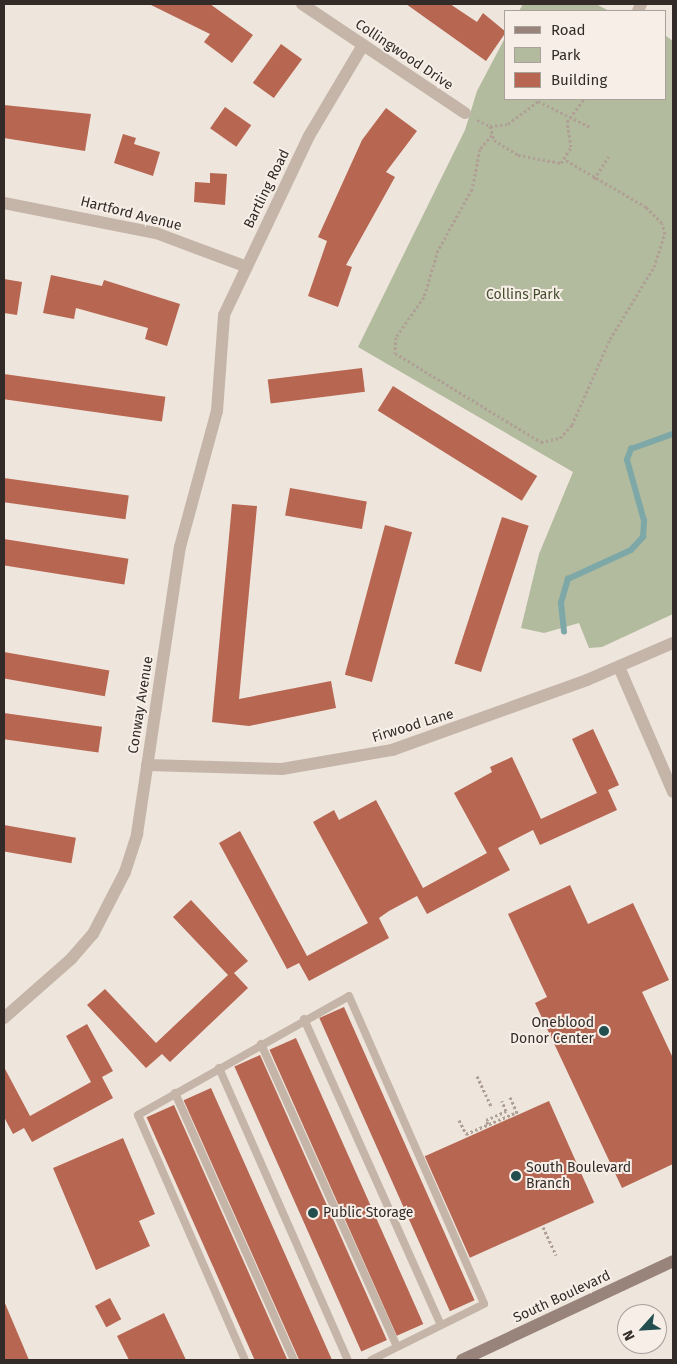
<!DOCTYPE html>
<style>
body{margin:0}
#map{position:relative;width:677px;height:1364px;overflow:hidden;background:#eee5dc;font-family:"Fira Sans",sans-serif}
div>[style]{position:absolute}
.green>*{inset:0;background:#b2bb9d}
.stream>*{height:5.5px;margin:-2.75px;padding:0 2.75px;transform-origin:2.75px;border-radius:2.75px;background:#7ea8a8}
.building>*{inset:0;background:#b76651;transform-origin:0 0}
.path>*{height:3px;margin-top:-1.5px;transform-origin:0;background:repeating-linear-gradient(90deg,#b09f94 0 2.5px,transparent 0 5px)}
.lane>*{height:8px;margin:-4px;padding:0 4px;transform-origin:4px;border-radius:4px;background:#c5b5a9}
.street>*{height:12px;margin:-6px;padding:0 6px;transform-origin:6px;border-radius:6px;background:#c5b5a9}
.secondary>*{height:12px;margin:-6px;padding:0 6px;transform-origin:6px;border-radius:6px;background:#98847b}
.dots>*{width:14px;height:14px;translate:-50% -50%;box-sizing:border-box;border:2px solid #f7efe7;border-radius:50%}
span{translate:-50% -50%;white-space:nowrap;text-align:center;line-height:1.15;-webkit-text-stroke:4px #f7efe7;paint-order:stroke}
.street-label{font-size:14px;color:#332b28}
.park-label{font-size:14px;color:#444e2f}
.poi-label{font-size:14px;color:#332b28}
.right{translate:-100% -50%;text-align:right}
.left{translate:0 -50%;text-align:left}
.frame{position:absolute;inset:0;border:5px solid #332b28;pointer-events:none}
.legend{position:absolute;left:504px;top:10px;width:162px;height:90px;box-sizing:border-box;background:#f7efe7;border:1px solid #a9a19b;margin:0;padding:6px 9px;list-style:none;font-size:15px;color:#332b28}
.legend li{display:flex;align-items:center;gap:10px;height:25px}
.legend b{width:25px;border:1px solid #a9a19b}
.north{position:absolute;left:617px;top:1304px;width:50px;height:50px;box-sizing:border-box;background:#f7efe7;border:1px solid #a9a19b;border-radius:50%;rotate:244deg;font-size:14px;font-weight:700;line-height:20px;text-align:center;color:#332b28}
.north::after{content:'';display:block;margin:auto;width:18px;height:22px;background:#234e4f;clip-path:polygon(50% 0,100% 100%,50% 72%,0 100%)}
</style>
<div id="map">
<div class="green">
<div style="clip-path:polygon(523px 4px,596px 4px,609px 11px,519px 11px)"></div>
<div style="clip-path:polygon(506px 36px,506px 99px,666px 99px,666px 36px,673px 41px,673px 614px,602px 647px,589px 648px,579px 623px,544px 633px,521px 628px,539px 554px,573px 472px,358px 347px,465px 130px,477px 91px)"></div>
</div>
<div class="stream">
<div style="left:564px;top:632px;width:29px;rotate:-96deg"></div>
<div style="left:561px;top:603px;width:25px;rotate:-74deg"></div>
<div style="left:568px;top:579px;width:69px;rotate:-24.7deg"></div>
<div style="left:631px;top:550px;width:18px;rotate:-47deg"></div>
<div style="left:643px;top:537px;width:16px;rotate:-86deg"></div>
<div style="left:644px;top:521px;width:63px;rotate:-105.6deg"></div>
<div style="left:627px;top:460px;width:12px;rotate:-70deg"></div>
<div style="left:631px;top:449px;width:45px;rotate:-19.7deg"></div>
</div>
<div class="building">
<div style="clip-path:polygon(149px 4px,210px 4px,253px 35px,232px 63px,204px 42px,210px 34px)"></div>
<div style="clip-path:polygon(406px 4px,450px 4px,477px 22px,483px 13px,506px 32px,486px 61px)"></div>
<div style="left:281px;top:44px;width:26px;height:48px;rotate:36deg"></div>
<div style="clip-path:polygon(4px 105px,91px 114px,85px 151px,4px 138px)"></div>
<div style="left:225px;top:107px;width:32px;height:26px;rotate:35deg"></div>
<div style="clip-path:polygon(386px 108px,417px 131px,386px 172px,395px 177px,346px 265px,352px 267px,338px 307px,308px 296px,327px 241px,318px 237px,362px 140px)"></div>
<div style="clip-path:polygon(123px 134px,136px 138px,134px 144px,160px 152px,153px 176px,114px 163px)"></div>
<div style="clip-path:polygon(210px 173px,227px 174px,225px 205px,194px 202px,195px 182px,210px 183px)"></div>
<div style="clip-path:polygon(51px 275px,102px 286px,104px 280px,180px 304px,167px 346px,145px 339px,148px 328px,76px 308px,74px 319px,43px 313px)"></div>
<div style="clip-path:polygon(4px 279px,22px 282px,17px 315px,4px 313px)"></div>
<div style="left:362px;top:368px;width:24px;height:95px;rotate:83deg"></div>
<div style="left:4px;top:374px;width:163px;height:25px;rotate:8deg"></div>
<div style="left:393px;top:386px;width:170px;height:29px;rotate:32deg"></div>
<div style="left:4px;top:478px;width:126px;height:24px;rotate:8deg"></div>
<div style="left:290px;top:488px;width:78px;height:28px;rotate:10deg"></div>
<div style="clip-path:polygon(232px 504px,257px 506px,239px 699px,331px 681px,336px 708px,249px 726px,212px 722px)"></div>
<div style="left:502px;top:517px;width:28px;height:154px;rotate:18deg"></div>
<div style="left:385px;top:525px;width:28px;height:155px;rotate:15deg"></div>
<div style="left:4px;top:539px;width:126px;height:26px;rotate:9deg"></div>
<div style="left:4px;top:652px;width:107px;height:26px;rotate:10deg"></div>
<div style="left:4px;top:713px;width:99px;height:26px;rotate:8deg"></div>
<div style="clip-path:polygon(593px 729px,619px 785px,608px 790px,617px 810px,540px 845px,533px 830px,498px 848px,510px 870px,427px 914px,417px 896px,389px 911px,379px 918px,389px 938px,309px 981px,299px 963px,287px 969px,219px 843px,240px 831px,307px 956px,368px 923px,313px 822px,334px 810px,339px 820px,376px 800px,423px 888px,487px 853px,454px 793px,492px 772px,490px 767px,512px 757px,541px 819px,597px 793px,572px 739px)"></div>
<div style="left:4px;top:825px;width:73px;height:26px;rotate:10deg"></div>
<div style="clip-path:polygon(570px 885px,588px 924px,633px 903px,669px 980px,642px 992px,673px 1058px,673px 1164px,622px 1188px,535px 1003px,547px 997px,508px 914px)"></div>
<div style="clip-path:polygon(191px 900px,248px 961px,234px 973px,248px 988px,170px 1062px,162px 1054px,146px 1068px,87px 1005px,105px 989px,156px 1043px,228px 975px,173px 917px)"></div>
<div style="left:344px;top:1007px;width:321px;height:27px;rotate:66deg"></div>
<div style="clip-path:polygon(87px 1024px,113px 1071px,102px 1077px,113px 1098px,32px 1142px,24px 1128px,13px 1134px,4px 1117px,4px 1067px,30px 1116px,91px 1082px,66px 1036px)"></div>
<div style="left:296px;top:1038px;width:313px;height:29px;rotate:66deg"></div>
<div style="left:260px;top:1055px;width:312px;height:28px;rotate:66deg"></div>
<div style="left:211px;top:1088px;width:299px;height:30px;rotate:66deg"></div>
<div style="left:549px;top:1101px;width:111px;height:136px;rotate:66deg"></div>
<div style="left:174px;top:1105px;width:279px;height:30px;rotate:66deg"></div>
<div style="clip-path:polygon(123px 1138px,155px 1214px,139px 1221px,150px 1246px,96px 1270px,53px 1168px)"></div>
<div style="left:110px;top:1298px;width:24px;height:17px;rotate:62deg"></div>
<div style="clip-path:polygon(4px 1301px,29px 1360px,4px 1360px)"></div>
<div style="clip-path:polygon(164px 1313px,186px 1360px,129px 1360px,117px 1336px)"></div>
</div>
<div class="path">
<div style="left:477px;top:120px;width:14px;rotate:25deg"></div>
<div style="left:490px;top:126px;width:18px;rotate:-6deg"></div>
<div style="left:508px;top:124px;width:38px;rotate:-37deg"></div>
<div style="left:538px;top:101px;width:58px;rotate:26.6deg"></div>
<div style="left:490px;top:126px;width:15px;rotate:74deg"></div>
<div style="left:494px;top:140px;width:28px;rotate:32deg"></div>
<div style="left:518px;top:155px;width:44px;rotate:10.5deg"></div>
<div style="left:561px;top:163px;width:19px;rotate:-58deg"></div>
<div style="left:571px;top:147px;width:25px;rotate:-99deg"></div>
<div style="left:567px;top:122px;width:29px;rotate:-54deg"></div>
<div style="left:492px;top:135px;width:18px;rotate:131deg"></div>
<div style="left:480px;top:149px;width:41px;rotate:101.3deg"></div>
<div style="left:472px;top:189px;width:70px;rotate:119.1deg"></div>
<div style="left:438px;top:250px;width:49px;rotate:106.6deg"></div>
<div style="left:424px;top:297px;width:49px;rotate:125deg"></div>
<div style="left:396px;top:337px;width:16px;rotate:94deg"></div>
<div style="left:395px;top:353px;width:171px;rotate:31.4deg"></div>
<div style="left:541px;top:442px;width:19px;rotate:-12deg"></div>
<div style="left:560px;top:438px;width:18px;rotate:-47deg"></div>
<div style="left:572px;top:425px;width:94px;rotate:-66.2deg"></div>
<div style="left:610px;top:339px;width:84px;rotate:-58.6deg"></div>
<div style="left:654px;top:267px;width:35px;rotate:-72deg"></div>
<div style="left:665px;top:234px;width:11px;rotate:-105deg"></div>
<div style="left:662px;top:223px;width:23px;rotate:-135deg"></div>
<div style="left:646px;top:207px;width:93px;rotate:-149.6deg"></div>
<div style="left:594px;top:179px;width:27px;rotate:-57deg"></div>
<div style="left:477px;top:1076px;width:33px;rotate:65deg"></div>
<div style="left:510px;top:1097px;width:20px;rotate:66deg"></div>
<div style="left:459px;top:1120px;width:16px;rotate:63deg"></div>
<div style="left:466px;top:1134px;width:56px;rotate:-23.3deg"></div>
<div style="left:488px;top:1124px;width:4px;rotate:-117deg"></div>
<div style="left:486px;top:1120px;width:22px;rotate:-24deg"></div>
<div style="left:506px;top:1111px;width:11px;rotate:-112deg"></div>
<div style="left:543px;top:1227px;width:31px;rotate:65deg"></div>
</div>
<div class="lane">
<div style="left:304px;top:1019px;width:335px;rotate:65.9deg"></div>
<div style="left:261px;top:1044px;width:332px;rotate:65.8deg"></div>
<div style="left:219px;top:1068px;width:319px;rotate:66.2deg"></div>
<div style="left:175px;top:1093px;width:292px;rotate:66deg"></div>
<div style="left:245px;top:1360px;width:267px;rotate:-113.6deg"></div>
<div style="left:138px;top:1115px;width:242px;rotate:-29.4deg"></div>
<div style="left:349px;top:996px;width:336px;rotate:66.3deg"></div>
<div style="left:484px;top:1304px;width:126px;rotate:153.6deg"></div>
</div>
<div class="street">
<div style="left:302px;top:4px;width:196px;rotate:33.8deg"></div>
<div style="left:638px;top:11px;width:8px;rotate:-67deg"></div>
<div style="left:4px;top:203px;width:155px;rotate:11.2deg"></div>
<div style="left:156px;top:233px;width:97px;rotate:20.5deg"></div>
<div style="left:619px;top:667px;width:136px;rotate:66.6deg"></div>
<div style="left:147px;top:765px;width:135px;rotate:1.7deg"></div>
<div style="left:282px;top:769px;width:112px;rotate:-9.8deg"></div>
<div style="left:392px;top:750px;width:207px;rotate:-19.7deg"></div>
<div style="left:587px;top:680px;width:94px;rotate:-23.3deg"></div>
<div style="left:4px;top:1018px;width:89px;rotate:-41.4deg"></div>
<div style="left:71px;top:959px;width:33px;rotate:-49deg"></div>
<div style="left:93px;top:934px;width:70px;rotate:-62.7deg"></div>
<div style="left:125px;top:872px;width:40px;rotate:-72deg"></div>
<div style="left:137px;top:834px;width:290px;rotate:-81.5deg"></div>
<div style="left:180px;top:547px;width:141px;rotate:-74.8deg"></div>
<div style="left:217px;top:411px;width:96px;rotate:-85.8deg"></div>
<div style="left:224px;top:315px;width:198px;rotate:-64.6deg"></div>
<div style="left:309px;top:136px;width:106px;rotate:-59.3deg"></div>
</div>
<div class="secondary">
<div style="left:462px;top:1360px;width:233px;rotate:-25.1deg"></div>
</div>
<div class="dots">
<div style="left:604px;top:1031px;background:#234e4f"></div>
<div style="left:516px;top:1176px;background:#234e4f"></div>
<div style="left:313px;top:1213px;background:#234e4f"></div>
</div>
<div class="street-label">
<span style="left:404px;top:55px;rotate:34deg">Collingwood Drive</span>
<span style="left:267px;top:189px;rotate:-64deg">Bartling Road</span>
<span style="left:131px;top:214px;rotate:14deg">Hartford Avenue</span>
<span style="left:141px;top:705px;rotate:-81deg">Conway Avenue</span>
<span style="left:413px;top:726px;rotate:-17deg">Firwood Lane</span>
<span style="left:562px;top:1297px;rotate:-25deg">South Boulevard</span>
</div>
<div class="park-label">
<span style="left:523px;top:295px">Collins Park</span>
</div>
<div class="poi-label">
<span class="right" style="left:594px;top:1031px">Oneblood<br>Donor Center</span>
<span class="left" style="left:526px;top:1176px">South Boulevard<br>Branch</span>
<span class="left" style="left:323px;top:1213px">Public Storage</span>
</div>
<div class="frame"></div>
<ul class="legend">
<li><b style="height:6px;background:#98847b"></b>Road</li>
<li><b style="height:14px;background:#b2bb9d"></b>Park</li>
<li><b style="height:14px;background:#b76651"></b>Building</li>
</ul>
<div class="north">N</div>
</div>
